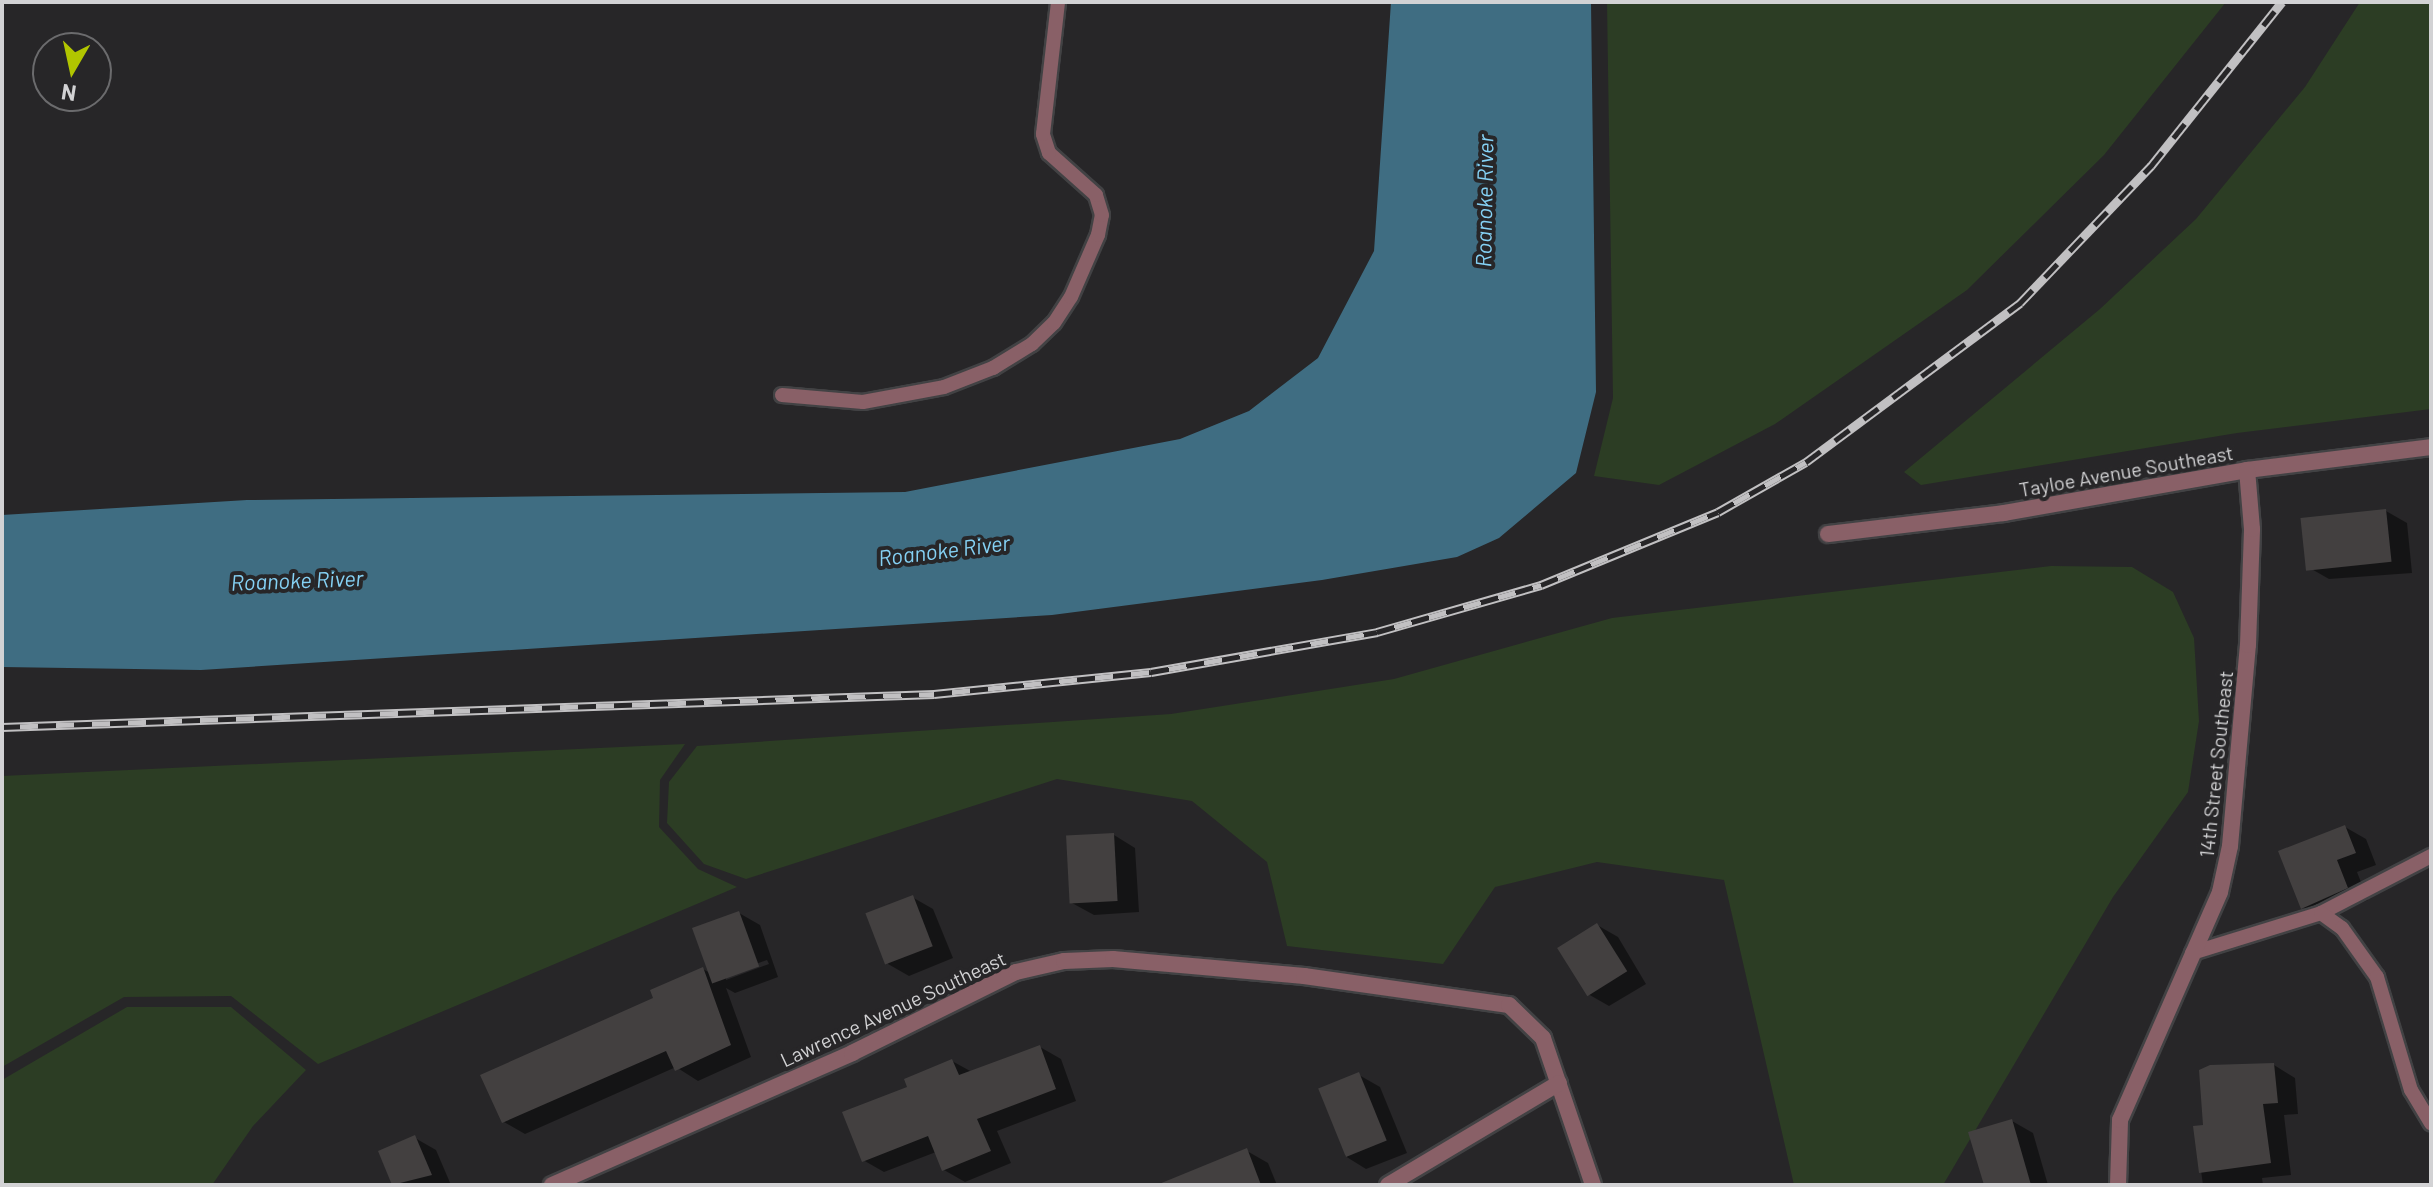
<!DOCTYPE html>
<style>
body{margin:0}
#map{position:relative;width:2433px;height:1187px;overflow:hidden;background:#272628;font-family:Barlow,sans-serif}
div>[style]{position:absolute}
.green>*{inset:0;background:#2c3d24}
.water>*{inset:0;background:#3f6d82}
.shadow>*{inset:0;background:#0007}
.building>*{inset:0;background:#434040;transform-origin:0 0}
.roads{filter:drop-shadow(2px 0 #424244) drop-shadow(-2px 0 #424244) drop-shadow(0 2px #424244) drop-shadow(0 -2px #424244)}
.lane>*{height:14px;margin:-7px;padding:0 7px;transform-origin:7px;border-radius:7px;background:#896067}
.street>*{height:16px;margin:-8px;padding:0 8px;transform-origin:8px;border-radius:8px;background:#896067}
.rail>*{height:9px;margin-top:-4.5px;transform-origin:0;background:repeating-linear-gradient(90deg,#272628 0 18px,#c1c0c2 0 36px);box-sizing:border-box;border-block:2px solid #c1c0c2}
span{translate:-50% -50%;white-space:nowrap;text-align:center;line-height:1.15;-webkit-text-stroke:8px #272628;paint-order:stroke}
.street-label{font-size:20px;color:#d2d2d4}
.water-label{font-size:22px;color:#85d1f4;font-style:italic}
.frame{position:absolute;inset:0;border:4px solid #d2d2d4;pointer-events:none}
.north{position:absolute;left:32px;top:32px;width:80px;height:80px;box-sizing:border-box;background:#272628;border:2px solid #6b6b6d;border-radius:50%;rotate:189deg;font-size:22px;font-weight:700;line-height:32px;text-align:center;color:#d2d2d4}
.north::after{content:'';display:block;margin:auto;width:28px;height:36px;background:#b1c500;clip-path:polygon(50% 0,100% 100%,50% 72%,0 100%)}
</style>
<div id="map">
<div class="green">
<div style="clip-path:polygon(1607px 2px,2226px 2px,2104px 155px,1967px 290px,1775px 424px,1659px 485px,1594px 476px,1613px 398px)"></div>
<div style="clip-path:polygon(2360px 2px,2431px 2px,2431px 409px,2237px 433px,1921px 485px,1904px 472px,2100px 309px,2196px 219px,2305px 87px)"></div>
<div style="clip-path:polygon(2051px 566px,2132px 567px,2173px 592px,2194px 638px,2199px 721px,2188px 792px,2113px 897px,1943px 1185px,1794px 1185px,1724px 880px,1597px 862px,1495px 887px,1443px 964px,1287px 946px,1267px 862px,1192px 801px,1057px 779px,746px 879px,704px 864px,667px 823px,669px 782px,697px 746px,1171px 714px,1394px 679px,1612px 618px)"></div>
<div style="clip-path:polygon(685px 744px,660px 780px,659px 827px,698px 869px,737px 887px,318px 1064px,231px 996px,124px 997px,2px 1067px,2px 776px)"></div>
<div style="clip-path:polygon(127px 1007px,231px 1007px,306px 1070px,253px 1126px,212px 1185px,2px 1185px,2px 1080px)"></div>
</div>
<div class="water">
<div style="clip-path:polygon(1391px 2px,1591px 2px,1596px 392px,1576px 473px,1499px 538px,1457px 557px,1322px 580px,1052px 615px,201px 670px,2px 667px,2px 515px,247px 500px,905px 492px,1180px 439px,1249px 411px,1318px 358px,1374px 251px)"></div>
</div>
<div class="shadow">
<div style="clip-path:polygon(2386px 511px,2407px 523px,2412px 573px,2329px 579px,2308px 567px)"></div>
<div style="clip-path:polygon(2345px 827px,2366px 839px,2376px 865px,2357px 872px,2368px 900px,2323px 920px,2302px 907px)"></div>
<div style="clip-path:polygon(1114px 835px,1135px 848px,1139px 912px,1094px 915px,1072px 903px)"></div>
<div style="clip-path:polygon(912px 897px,933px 909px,953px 958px,909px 976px,888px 964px)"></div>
<div style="clip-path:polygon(evenodd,739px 913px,760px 925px,778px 977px,735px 993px,726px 988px,751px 1057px,698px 1081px,676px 1067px,525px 1134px,504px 1122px,656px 999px,703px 969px,712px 974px,739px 913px,767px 960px,769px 964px,726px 980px,726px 975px,767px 960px)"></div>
<div style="clip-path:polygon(1597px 925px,1618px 937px,1646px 984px,1609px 1006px,1588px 994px)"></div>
<div style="clip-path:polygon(1040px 1047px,1061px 1059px,1076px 1101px,997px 1131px,1011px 1163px,965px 1182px,944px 1170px,936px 1152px,884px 1172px,863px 1160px,910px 1088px,952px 1061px,972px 1072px)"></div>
<div style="clip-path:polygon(2274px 1065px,2295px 1078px,2298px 1114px,2284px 1115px,2291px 1175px,2262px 1178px,2263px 1185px,2203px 1185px,2195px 1128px,2206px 1126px)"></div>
<div style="clip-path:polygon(1359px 1075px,1380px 1087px,1407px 1153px,1366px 1169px,1345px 1156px)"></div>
<div style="clip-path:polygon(2012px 1121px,2033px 1133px,2048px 1185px,1986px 1185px)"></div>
<div style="clip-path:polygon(415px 1138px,436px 1150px,451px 1185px,394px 1185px,380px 1152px)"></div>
<div style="clip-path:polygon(1247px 1151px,1268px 1163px,1277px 1185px,1174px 1185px)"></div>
</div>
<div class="building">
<div style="left:2386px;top:509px;width:53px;height:86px;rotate:84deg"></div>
<div style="clip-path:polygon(2345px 825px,2356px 853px,2337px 860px,2348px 888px,2301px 909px,2278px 851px)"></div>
<div style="left:1114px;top:833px;width:68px;height:48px;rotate:87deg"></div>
<div style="left:913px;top:895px;width:55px;height:51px;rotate:69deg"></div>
<div style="left:739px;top:911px;width:59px;height:50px;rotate:70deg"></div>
<div style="left:1597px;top:923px;width:57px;height:47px;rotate:58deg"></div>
<div style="clip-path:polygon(703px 967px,731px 1045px,675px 1071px,666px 1051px,502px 1123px,480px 1075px,653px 998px,650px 990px)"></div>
<div style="clip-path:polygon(1040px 1045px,1056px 1089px,977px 1119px,991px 1151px,942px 1171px,928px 1136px,862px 1162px,842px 1112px,907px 1087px,904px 1079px,952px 1059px,959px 1075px)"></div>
<div style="clip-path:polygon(2274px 1063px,2278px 1103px,2263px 1104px,2271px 1163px,2199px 1173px,2193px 1126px,2203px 1125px,2199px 1070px,2210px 1065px)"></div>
<div style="left:1359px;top:1072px;width:74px;height:44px;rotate:68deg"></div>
<div style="clip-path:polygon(2012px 1119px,2031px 1185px,1984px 1185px,1968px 1132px)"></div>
<div style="clip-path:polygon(415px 1135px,432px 1175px,392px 1185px,378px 1151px)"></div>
<div style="clip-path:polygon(1247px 1148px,1261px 1185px,1159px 1185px,1159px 1184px)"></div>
</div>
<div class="roads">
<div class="lane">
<div style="left:782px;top:395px;width:81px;rotate:4.9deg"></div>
<div style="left:863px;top:402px;width:82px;rotate:-10.5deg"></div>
<div style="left:944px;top:387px;width:53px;rotate:-21.2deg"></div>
<div style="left:993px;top:368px;width:46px;rotate:-31.6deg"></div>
<div style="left:1032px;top:344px;width:30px;rotate:-44deg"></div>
<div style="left:1054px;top:323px;width:31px;rotate:-57deg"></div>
<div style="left:1071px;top:297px;width:68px;rotate:-66.5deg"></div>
<div style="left:1098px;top:235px;width:20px;rotate:-79deg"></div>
<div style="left:1102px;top:215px;width:21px;rotate:-107deg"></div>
<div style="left:1096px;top:195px;width:63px;rotate:-138.2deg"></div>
<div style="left:1049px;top:153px;width:20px;rotate:-108deg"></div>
<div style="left:1043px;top:134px;width:133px;rotate:-83.5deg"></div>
<div style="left:2321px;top:913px;width:124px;rotate:-27.4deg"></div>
<div style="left:2192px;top:953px;width:135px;rotate:-17.2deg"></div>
<div style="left:2321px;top:913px;width:26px;rotate:36deg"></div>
<div style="left:2342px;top:928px;width:60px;rotate:54.5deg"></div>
<div style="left:2377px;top:977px;width:118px;rotate:73.3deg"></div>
<div style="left:2411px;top:1090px;width:39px;rotate:59deg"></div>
</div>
<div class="street">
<div style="left:1828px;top:534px;width:177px;rotate:-6.8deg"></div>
<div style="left:2004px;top:513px;width:247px;rotate:-10deg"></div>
<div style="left:2247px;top:470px;width:185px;rotate:-7.1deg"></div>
<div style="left:552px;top:1185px;width:328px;rotate:-23.7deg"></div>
<div style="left:852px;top:1053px;width:183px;rotate:-26.3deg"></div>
<div style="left:1016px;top:972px;width:49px;rotate:-12.9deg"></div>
<div style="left:1064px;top:961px;width:49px;rotate:-2.3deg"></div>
<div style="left:1113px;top:959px;width:192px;rotate:5.1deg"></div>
<div style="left:1304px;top:976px;width:207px;rotate:8.1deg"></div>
<div style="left:1509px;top:1005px;width:47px;rotate:44.1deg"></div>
<div style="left:1543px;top:1038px;width:155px;rotate:71.2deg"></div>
<div style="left:1388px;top:1185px;width:199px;rotate:-30.8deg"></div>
<div style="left:2118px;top:1185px;width:65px;rotate:-88.2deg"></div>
<div style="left:2120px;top:1120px;width:249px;rotate:-66.3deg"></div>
<div style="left:2220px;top:892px;width:47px;rotate:-77.7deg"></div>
<div style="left:2230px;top:846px;width:202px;rotate:-84.9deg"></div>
<div style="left:2248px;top:645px;width:116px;rotate:-88deg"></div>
<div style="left:2252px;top:529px;width:59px;rotate:-94.8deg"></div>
</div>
</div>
<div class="rail">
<div style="left:2px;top:727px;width:933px;rotate:-2.03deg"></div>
<div style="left:934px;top:694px;width:218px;rotate:-5.8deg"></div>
<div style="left:1151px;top:672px;width:230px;rotate:-10deg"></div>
<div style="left:1377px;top:632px;width:171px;rotate:-16deg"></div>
<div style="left:1541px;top:585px;width:191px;rotate:-22.4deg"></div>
<div style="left:1718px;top:512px;width:101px;rotate:-29.6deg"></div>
<div style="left:1806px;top:462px;width:267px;rotate:-36.6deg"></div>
<div style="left:2020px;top:303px;width:190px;rotate:-46.3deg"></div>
<div style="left:2151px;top:166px;width:210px;rotate:-51.4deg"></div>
</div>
<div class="street-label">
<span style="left:2126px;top:471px;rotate:-10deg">Tayloe Avenue Southeast</span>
<span style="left:2216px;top:764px;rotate:-84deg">14th Street Southeast</span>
<span style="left:893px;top:1009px;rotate:-25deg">Lawrence Avenue Southeast</span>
</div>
<div class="water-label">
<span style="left:1484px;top:201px;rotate:-89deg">Roanoke River</span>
<span style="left:944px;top:550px;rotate:-7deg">Roanoke River</span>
<span style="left:297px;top:580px;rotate:-2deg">Roanoke River</span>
</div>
<div class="frame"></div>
<div class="north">N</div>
</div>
